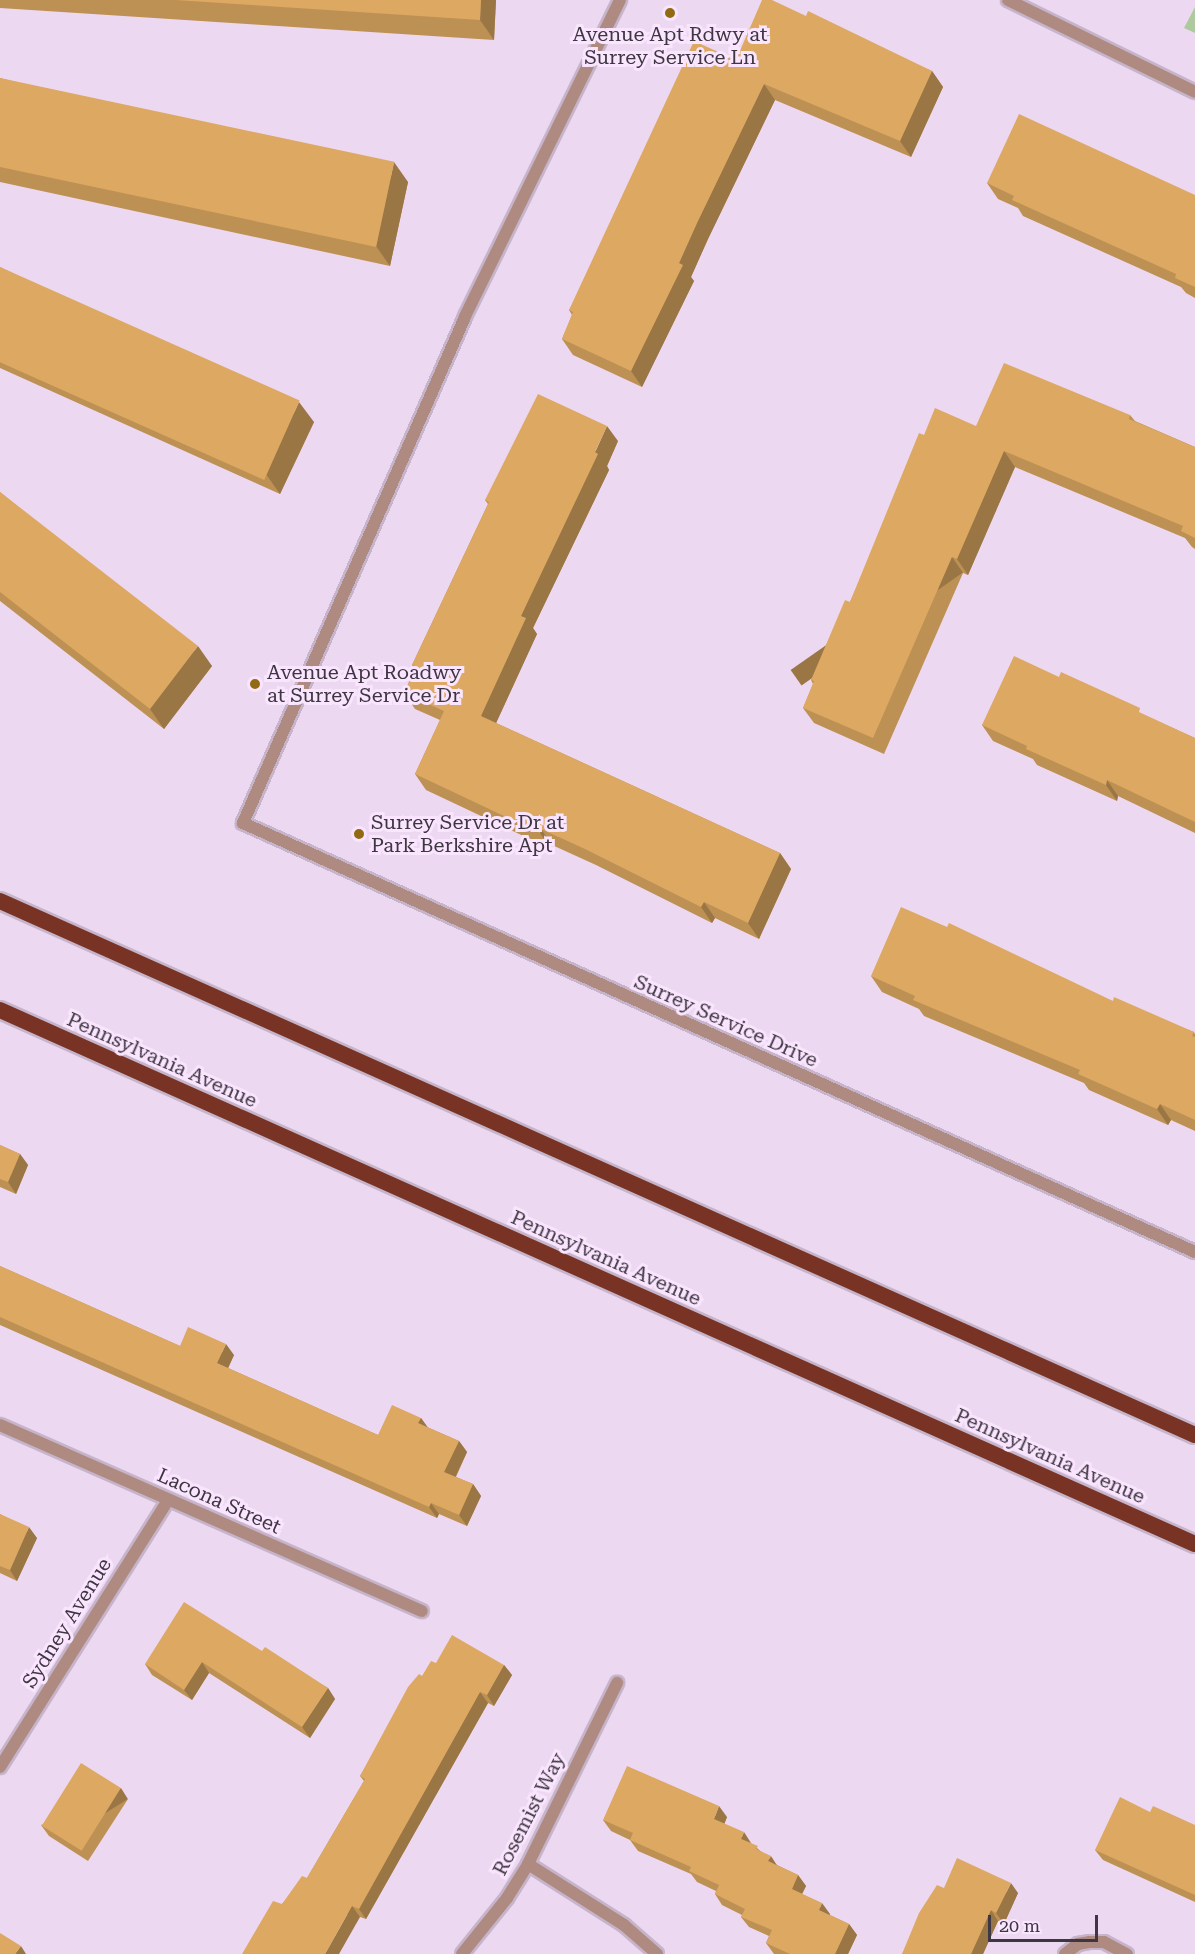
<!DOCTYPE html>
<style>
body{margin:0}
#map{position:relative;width:1195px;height:1954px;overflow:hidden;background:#edd8f1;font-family:"Roboto Serif",serif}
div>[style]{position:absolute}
.green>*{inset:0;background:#adca9e}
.roads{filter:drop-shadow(2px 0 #c6b4ca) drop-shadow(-2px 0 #c6b4ca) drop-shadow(0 2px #c6b4ca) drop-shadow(0 -2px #c6b4ca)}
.minor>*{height:12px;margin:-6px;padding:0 6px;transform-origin:6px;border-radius:6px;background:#af8a81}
.trunk>*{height:16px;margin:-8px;padding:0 8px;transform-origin:8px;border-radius:8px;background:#783324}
.wall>*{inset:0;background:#bd9054}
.shaded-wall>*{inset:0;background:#9a7645;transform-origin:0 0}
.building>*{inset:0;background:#dca862;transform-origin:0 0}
.dots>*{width:16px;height:16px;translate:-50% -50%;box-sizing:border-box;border:3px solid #fae5ff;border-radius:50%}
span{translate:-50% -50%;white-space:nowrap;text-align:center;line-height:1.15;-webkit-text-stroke:6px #fae5ff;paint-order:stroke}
.poi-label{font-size:20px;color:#3e3640}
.left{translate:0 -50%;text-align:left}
.street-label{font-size:20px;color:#3e3640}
.scale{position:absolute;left:988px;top:1915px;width:110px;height:27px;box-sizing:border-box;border:3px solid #3e3640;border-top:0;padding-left:8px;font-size:18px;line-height:21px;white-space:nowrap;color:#3e3640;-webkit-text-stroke:4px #fae5ff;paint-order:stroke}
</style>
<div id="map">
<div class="green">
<div style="clip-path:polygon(1195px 7px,1195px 33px,1184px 28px)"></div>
</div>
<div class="roads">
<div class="minor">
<div style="left:620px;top:0;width:353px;rotate:116.1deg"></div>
<div style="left:465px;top:317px;width:553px;rotate:113.69deg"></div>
<div style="left:243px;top:823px;width:1044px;rotate:24.26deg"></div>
<div style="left:1008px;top:0;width:208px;rotate:26.2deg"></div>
<div style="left:0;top:1425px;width:461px;rotate:23.8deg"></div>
<div style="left:0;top:1767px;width:315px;rotate:-57.8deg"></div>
<div style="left:528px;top:1864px;width:114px;rotate:32.4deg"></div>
<div style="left:624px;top:1925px;width:44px;rotate:41.3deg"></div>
<div style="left:462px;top:1954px;width:72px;rotate:-51.2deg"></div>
<div style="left:507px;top:1898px;width:40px;rotate:-58deg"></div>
<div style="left:528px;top:1864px;width:202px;rotate:-63.8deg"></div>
<div style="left:1065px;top:1954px;width:16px;rotate:-38deg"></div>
<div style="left:1078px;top:1944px;width:11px;rotate:-10deg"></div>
<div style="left:1089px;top:1942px;width:15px"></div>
<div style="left:1104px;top:1942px;width:26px;rotate:28deg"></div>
</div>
<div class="trunk">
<div style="left:0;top:901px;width:1309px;rotate:24.08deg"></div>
<div style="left:0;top:1010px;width:1309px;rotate:24.08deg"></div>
</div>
</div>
<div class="wall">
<div style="clip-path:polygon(0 0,496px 0,494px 40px,0 8px)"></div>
<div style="clip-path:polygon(806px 16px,932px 71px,943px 87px,911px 157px,775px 100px,708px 239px,691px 277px,694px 281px,642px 387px,573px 355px,562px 339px,572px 315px,569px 310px,736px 60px)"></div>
<div style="clip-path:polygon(0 78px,408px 182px,390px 266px,0 182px)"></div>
<div style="clip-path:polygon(987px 183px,1195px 195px,1195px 298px,1186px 293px,1181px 287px,1023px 216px,1018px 208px,998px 199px)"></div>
<div style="clip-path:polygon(0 267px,314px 422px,280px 494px,0 368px)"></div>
<div style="clip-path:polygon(1130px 415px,1135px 421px,1195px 447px,1195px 549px,1192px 547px,1185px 538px,1015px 467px,968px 575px,963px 573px,884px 754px,814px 723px,803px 708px,813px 684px,811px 680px,850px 602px,924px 435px,976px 426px)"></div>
<div style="clip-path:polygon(618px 441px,607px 466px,609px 470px,533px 628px,537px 634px,496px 723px,780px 853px,791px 869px,759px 939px,715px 918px,712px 923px,596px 865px,552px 845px,551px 849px,426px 790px,415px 774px,440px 720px,415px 709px,404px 693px,415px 669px,412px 665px,488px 504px,485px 500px)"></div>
<div style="clip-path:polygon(0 492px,212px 666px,164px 729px,0 601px)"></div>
<div style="clip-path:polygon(1059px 677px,1195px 738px,1195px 833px,1118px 796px,1117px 801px,1037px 765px,1033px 759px,993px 741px,982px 725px)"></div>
<div style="clip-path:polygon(871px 976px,1113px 1001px,1194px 1032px,1195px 1034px,1195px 1131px,1171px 1120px,1168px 1125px,1089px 1090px,1084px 1083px,924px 1016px,919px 1009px,882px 992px)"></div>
<div style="clip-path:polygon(0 1145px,20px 1154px,28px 1165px,16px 1194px,0 1187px)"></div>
<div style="clip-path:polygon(0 1266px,180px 1346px,234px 1355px,228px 1368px,378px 1435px,421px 1418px,427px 1427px,459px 1441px,467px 1452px,456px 1477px,473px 1484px,481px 1496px,467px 1526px,439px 1514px,437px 1518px,0 1325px)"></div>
<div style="clip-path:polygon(0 1514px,37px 1538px,17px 1581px,0 1573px)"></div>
<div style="clip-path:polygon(262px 1651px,328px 1688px,335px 1699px,310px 1738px,209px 1673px,192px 1700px,152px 1675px,145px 1664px)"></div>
<div style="clip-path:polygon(504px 1665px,512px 1675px,494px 1706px,488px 1703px,366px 1919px,360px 1917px,282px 1904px,307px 1878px,364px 1781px,360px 1776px,422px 1676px)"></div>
<div style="clip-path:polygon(128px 1799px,88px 1861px,49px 1836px,41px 1825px)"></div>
<div style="clip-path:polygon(727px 1817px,724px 1824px,751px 1843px,777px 1865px,798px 1875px,806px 1886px,802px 1894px,830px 1914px,830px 1915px,849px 1924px,857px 1935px,848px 1954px,774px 1954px,766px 1943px,769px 1936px,749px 1927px,741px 1917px,742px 1915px,722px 1905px,715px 1894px,716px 1891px,697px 1882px,691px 1874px,638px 1851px,630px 1840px,611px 1831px,603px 1820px)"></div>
<div style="clip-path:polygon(1195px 1825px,1195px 1902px,1103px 1860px,1095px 1850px)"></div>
<div style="clip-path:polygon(944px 1888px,1018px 1893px,1004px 1924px,998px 1921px,983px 1954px,902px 1954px)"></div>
</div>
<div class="shaded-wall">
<div style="clip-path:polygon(481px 0,496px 0,494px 40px,480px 20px)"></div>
<div style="clip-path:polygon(932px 71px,943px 87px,911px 157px,900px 141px)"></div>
<div style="clip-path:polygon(764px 84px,775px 100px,708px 239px,691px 277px,694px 281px,642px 387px,631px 371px,697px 223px)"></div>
<div style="clip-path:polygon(394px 162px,408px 182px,390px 266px,376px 246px)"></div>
<div style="clip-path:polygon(299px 402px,314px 422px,280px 494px,266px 474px)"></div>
<div style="clip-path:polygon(607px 426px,618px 441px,607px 466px,609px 470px,533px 628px,537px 634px,492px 732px,481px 716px,521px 616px)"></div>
<div style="clip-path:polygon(1004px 451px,1015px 467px,968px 575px,957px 559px)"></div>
<div style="left:952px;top:557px;width:19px;height:197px;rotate:55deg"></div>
<div style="clip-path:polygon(198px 646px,212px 666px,164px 729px,150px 709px)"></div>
<div style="clip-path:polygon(1107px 780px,1118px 796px,1117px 801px,1106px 785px)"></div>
<div style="clip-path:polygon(541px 829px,552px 845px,551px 849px,540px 833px)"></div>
<div style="clip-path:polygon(780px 853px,791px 869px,759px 939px,748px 923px)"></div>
<div style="clip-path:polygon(704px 902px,715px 918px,712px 923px,701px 907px)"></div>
<div style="clip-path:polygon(1160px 1104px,1171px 1120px,1168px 1125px,1157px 1109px)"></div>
<div style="clip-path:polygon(20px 1154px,28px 1165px,16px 1194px,8px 1182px)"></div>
<div style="clip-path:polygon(226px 1344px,234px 1355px,225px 1375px,217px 1363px)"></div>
<div style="clip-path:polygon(421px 1418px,429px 1429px,418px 1423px)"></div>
<div style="clip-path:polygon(459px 1441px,467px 1452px,452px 1484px,444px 1472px)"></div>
<div style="clip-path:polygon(473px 1484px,481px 1496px,467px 1526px,459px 1515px)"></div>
<div style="clip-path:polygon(431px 1503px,439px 1514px,437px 1518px,429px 1507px)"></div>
<div style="clip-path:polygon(29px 1527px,37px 1538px,17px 1581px,10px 1570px)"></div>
<div style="clip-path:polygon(202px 1662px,209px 1673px,192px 1700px,184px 1690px)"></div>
<div style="clip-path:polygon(504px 1665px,512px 1675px,494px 1706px,487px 1695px)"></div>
<div style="clip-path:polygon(328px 1688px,335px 1699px,310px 1738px,302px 1727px)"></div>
<div style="clip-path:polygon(480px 1692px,488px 1703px,366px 1919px,359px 1909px)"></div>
<div style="left:121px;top:1788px;width:13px;height:74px;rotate:58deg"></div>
<div style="clip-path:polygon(719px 1806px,727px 1817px,722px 1830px,714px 1819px)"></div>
<div style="clip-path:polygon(744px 1832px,751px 1843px,741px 1839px)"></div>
<div style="clip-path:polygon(771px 1856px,778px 1867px,768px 1861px)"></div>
<div style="clip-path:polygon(798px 1875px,806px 1886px,799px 1900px,792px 1889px)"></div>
<div style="clip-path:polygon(1011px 1883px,1018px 1893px,1004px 1924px,996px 1913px)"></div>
<div style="clip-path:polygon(822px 1903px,830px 1914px,827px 1921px,819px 1910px)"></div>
<div style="clip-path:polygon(352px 1906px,360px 1917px,339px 1954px,325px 1954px)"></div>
<div style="clip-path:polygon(991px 1910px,998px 1921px,983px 1954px,971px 1954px)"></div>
<div style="clip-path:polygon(849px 1924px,857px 1935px,848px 1954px,835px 1954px)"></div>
<div style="clip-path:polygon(21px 1946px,26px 1954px,15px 1954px)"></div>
</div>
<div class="building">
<div style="clip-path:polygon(175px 0,481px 0,480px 20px)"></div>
<div style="clip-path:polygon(762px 0,772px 0,806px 16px,808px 11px,932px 71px,900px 141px,764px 84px,697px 223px,679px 263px,683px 265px,631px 371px,562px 339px,573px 312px,569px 310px,694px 41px,736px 60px)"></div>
<div style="left:0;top:78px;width:403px;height:87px;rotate:12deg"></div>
<div style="clip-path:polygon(1019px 114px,1195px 195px,1195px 287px,1175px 278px,1176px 274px,1012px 200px,1014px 196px,987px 183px)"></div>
<div style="left:0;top:267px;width:328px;height:87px;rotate:24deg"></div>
<div style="clip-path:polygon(1004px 363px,1130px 415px,1129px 419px,1195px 447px,1195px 538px,1181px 531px,1183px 526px,1004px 451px,957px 559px,952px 557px,873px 738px,803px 708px,814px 681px,811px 680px,845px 600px,850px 602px,919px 433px,924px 435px,935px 408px,976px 426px)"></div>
<div style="clip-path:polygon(538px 394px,607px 426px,595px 452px,598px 454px,521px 616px,526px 618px,481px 716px,780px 853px,748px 923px,704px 902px,701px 907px,585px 849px,541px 829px,540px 833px,415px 774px,444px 711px,404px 693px,416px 666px,412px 665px,489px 502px,485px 500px)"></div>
<div style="clip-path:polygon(0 492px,198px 646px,150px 709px,0 592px)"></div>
<div style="clip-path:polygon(1014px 656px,1059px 677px,1061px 672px,1140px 708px,1139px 712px,1195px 738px,1195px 822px,1107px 780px,1106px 785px,1026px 749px,1027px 746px,982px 725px)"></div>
<div style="clip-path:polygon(901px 907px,947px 927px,949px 923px,1113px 1001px,1114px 997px,1194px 1032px,1192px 1036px,1195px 1037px,1195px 1120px,1160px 1104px,1157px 1109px,1078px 1074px,1080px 1070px,913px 1000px,915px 996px,871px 976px)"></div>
<div style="clip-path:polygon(0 1145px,20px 1154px,8px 1182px,0 1179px)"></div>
<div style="clip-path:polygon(0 1266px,180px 1346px,188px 1327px,226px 1344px,217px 1363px,378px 1435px,392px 1405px,421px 1418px,418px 1423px,459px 1441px,444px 1472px,473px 1484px,459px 1515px,431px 1503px,429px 1507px,0 1317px)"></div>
<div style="clip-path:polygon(0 1514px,29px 1527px,10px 1570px,0 1566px)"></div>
<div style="clip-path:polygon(184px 1602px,262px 1651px,265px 1647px,328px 1688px,302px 1727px,202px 1662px,184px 1690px,145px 1664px)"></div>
<div style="clip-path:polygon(452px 1635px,504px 1665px,487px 1695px,480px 1692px,359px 1909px,352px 1906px,325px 1954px,242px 1954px,273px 1901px,282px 1904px,302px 1876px,307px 1878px,365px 1779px,360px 1776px,408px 1687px,419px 1674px,422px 1676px,431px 1661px,436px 1663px)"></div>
<div style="left:81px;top:1763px;width:47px;height:74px;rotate:32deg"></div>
<div style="clip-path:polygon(627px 1766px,719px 1806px,714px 1819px,744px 1832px,741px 1839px,758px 1846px,756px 1849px,771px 1856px,768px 1861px,798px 1875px,792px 1889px,822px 1903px,819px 1910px,849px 1924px,835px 1954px,790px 1954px,766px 1943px,772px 1930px,741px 1917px,745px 1909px,715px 1894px,719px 1885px,689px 1871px,691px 1867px,630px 1840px,633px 1833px,603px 1820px)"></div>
<div style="clip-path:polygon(1120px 1797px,1150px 1812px,1153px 1806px,1195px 1825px,1195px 1895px,1095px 1850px)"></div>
<div style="clip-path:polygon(957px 1858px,1011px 1883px,996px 1913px,991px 1910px,971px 1954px,902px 1954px,919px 1913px,937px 1885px,944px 1888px)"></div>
<div style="clip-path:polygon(0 1933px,21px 1946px,15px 1954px,0 1954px)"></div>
</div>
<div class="dots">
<div style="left:670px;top:13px;background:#926a12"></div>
<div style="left:255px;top:684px;background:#926a12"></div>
<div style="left:359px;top:834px;background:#926a12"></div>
</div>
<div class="poi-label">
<span style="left:670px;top:46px">Avenue Apt Rdwy at<br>Surrey Service Ln</span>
<span class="left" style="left:267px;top:684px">Avenue Apt Roadwy<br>at Surrey Service Dr</span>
<span class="left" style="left:371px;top:834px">Surrey Service Dr at<br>Park Berkshire Apt</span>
</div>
<div class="street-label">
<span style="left:726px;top:1021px;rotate:24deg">Surrey Service Drive</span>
<span style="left:162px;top:1060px;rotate:24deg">Pennsylvania Avenue</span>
<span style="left:606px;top:1258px;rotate:24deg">Pennsylvania Avenue</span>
<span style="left:1050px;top:1456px;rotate:24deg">Pennsylvania Avenue</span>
<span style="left:219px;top:1501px;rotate:24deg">Lacona Street</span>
<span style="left:67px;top:1623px;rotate:-58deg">Sydney Avenue</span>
<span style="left:529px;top:1814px;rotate:-63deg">Rosemist Way</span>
</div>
<div class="scale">20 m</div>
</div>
